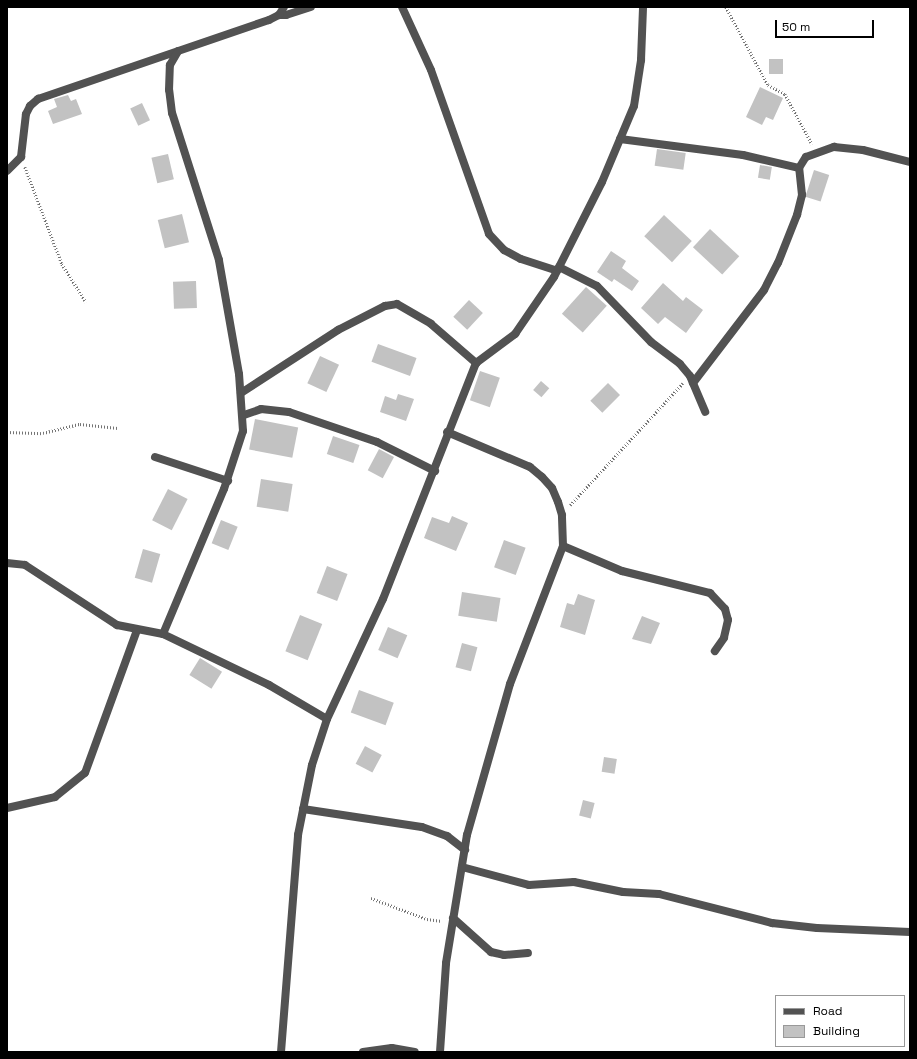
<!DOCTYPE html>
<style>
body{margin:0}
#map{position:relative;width:917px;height:1059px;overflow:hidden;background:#fff;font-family:"Space Grotesk",sans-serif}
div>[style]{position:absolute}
.building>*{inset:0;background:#c2c2c2;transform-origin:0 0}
.path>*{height:2.5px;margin-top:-1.25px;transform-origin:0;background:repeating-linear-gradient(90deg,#747474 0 1px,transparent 0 3px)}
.minor>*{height:8px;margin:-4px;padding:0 4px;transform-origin:4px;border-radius:4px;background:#525252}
.tertiary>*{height:8px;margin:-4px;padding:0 4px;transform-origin:4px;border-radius:4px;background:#525252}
span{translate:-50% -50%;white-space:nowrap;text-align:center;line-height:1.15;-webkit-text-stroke:3px #fff;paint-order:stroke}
.frame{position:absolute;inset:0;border:8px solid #000;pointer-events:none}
.legend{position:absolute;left:775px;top:995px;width:130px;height:52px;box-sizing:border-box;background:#fff;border:1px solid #999;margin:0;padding:5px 7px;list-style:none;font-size:12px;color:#000}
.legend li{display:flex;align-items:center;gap:8px;height:20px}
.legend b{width:20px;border:1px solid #999}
.scale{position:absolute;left:775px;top:20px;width:99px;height:18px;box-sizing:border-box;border:2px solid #000;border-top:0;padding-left:5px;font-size:12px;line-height:14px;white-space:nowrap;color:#000;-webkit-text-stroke:3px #fff;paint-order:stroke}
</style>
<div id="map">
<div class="building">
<div style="left:769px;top:59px;width:14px;height:15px"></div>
<div style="clip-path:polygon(760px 87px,783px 98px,773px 120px,766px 117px,762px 125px,746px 117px)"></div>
<div style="clip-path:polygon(68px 95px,71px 101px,76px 99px,82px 114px,53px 124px,48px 111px,57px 107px,54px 99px)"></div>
<div style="left:142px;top:103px;width:19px;height:13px;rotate:65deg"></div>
<div style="left:657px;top:149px;width:29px;height:17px;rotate:8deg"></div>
<div style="left:168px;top:154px;width:26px;height:17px;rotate:77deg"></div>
<div style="left:760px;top:165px;width:12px;height:13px;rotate:9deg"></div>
<div style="left:814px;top:170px;width:16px;height:28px;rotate:18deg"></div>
<div style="left:182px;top:214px;width:29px;height:25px;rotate:76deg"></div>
<div style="left:664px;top:215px;width:38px;height:29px;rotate:43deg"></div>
<div style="left:710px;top:229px;width:40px;height:25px;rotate:43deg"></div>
<div style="clip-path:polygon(611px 251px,626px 261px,622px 268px,639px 281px,632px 291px,614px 279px,612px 282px,597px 272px)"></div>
<div style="left:196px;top:281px;width:27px;height:23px;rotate:88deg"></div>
<div style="clip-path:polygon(663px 283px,683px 301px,686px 297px,703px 310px,686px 333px,665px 317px,658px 324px,641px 308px)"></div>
<div style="left:586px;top:287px;width:28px;height:36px;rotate:42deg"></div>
<div style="left:469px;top:300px;width:19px;height:23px;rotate:43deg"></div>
<div style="left:378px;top:344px;width:41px;height:19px;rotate:20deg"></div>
<div style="left:320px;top:356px;width:21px;height:30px;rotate:25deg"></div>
<div style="left:480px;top:371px;width:21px;height:31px;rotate:19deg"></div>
<div style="left:541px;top:381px;width:11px;height:12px;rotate:41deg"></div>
<div style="left:608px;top:383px;width:17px;height:25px;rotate:45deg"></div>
<div style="clip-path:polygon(398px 394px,414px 399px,406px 421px,380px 412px,385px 396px,396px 400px)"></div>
<div style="left:255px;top:419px;width:44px;height:31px;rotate:11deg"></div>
<div style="left:333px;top:436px;width:28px;height:19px;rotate:19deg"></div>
<div style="left:379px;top:449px;width:17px;height:24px;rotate:28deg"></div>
<div style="left:261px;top:479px;width:32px;height:28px;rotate:9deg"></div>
<div style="left:168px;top:489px;width:22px;height:35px;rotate:27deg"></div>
<div style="clip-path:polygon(452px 516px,468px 523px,456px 551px,424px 538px,432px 517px,449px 523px)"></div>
<div style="left:221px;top:520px;width:18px;height:25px;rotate:22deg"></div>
<div style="left:504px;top:540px;width:23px;height:29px;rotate:20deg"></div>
<div style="left:143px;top:549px;width:18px;height:30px;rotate:16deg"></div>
<div style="left:327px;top:566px;width:22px;height:29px;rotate:21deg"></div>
<div style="left:462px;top:592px;width:39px;height:24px;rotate:9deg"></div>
<div style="clip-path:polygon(578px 594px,595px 600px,585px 635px,560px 627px,567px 603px,574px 605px)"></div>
<div style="left:300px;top:615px;width:24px;height:39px;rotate:22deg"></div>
<div style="clip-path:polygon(642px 616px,660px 623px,651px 644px,632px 639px)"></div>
<div style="left:388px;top:627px;width:21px;height:25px;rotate:23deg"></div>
<div style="left:462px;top:643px;width:16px;height:25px;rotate:15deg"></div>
<div style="left:200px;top:658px;width:26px;height:20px;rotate:32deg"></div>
<div style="left:359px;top:690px;width:37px;height:24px;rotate:20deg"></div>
<div style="left:365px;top:746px;width:19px;height:20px;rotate:28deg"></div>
<div style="left:604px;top:757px;width:13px;height:15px;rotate:9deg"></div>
<div style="left:583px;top:800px;width:12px;height:16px;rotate:14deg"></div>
</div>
<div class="path">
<div style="left:726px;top:7px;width:89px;rotate:61.7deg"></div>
<div style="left:768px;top:85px;width:19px;rotate:28deg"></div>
<div style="left:785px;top:94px;width:57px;rotate:61.6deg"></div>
<div style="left:25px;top:167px;width:104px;rotate:69.1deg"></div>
<div style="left:62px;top:264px;width:45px;rotate:57.7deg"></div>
<div style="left:7px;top:432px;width:36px;rotate:2deg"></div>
<div style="left:43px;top:433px;width:38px;rotate:-14deg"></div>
<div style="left:80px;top:424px;width:38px;rotate:6deg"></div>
<div style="left:570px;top:505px;width:166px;rotate:-47.2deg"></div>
<div style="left:371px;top:898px;width:60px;rotate:20.6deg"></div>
<div style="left:427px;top:919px;width:15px;rotate:8deg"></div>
</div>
<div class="minor">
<div style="left:402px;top:7px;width:69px;rotate:65.3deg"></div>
<div style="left:431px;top:70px;width:174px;rotate:70.5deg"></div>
<div style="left:489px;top:234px;width:22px;rotate:47deg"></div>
<div style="left:504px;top:250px;width:19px;rotate:28deg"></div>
<div style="left:521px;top:259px;width:38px;rotate:18deg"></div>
<div style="left:279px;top:15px;width:7px"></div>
<div style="left:286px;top:15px;width:26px;rotate:-18deg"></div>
<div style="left:620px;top:139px;width:124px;rotate:7.4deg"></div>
<div style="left:743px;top:155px;width:57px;rotate:13.1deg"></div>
<div style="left:7px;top:171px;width:20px;rotate:-45deg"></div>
<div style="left:21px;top:157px;width:43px;rotate:-83.4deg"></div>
<div style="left:26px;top:114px;width:9px;rotate:-63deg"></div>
<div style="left:30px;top:106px;width:11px;rotate:-41deg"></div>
<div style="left:38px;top:99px;width:244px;rotate:-18.9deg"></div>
<div style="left:269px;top:20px;width:11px;rotate:-27deg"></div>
<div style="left:279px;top:15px;width:9px;rotate:-58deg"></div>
<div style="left:559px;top:267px;width:42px;rotate:26.6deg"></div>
<div style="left:597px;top:286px;width:78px;rotate:46deg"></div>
<div style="left:651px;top:342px;width:36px;rotate:37deg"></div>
<div style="left:680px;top:364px;width:16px;rotate:50deg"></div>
<div style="left:690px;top:376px;width:39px;rotate:67deg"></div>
<div style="left:693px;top:383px;width:117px;rotate:-52.6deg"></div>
<div style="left:764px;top:290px;width:30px;rotate:-63deg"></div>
<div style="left:778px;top:263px;width:52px;rotate:-68.4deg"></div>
<div style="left:797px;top:215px;width:21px;rotate:-76deg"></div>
<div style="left:802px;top:195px;width:27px;rotate:-96deg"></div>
<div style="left:799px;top:168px;width:13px;rotate:-58deg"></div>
<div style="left:806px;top:157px;width:30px;rotate:-20deg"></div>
<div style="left:834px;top:147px;width:29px;rotate:6deg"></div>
<div style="left:863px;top:150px;width:49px;rotate:14.3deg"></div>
<div style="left:241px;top:393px;width:116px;rotate:-33deg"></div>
<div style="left:338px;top:330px;width:53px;rotate:-27.1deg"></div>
<div style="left:385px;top:306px;width:12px;rotate:-9deg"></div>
<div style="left:397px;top:304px;width:39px;rotate:30deg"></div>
<div style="left:431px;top:324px;width:60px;rotate:40.9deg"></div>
<div style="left:244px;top:415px;width:18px;rotate:-19deg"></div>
<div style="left:261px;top:409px;width:28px;rotate:6deg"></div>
<div style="left:289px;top:412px;width:93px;rotate:18.8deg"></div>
<div style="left:377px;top:442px;width:65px;rotate:26.6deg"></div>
<div style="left:155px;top:457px;width:77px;rotate:18.2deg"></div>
<div style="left:563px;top:546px;width:64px;rotate:23deg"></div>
<div style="left:622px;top:571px;width:91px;rotate:14deg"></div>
<div style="left:710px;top:593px;width:22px;rotate:47deg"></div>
<div style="left:725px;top:609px;width:11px;rotate:75deg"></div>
<div style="left:728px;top:620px;width:18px;rotate:103deg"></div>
<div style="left:724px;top:638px;width:16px;rotate:125deg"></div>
<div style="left:7px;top:563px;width:18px;rotate:6deg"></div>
<div style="left:25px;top:565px;width:110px;rotate:33.1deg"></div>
<div style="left:117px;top:625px;width:47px;rotate:11.1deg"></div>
<div style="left:163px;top:634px;width:118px;rotate:25.7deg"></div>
<div style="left:269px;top:685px;width:67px;rotate:30.4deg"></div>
<div style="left:163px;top:634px;width:157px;rotate:-67.2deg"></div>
<div style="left:224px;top:489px;width:61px;rotate:-71.9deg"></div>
<div style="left:243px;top:431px;width:57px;rotate:-94deg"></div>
<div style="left:239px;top:374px;width:116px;rotate:-100deg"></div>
<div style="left:219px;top:260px;width:154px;rotate:-107.7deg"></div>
<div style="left:172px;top:113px;width:23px;rotate:-97deg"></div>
<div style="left:169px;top:90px;width:25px;rotate:-88deg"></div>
<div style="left:170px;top:65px;width:16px;rotate:-60deg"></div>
<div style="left:7px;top:808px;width:49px;rotate:-12.9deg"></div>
<div style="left:55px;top:797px;width:38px;rotate:-39deg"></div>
<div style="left:85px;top:773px;width:152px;rotate:-70deg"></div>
<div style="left:303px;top:809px;width:120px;rotate:8.6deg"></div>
<div style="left:422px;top:827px;width:27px;rotate:20deg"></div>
<div style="left:447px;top:836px;width:23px;rotate:38deg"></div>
<div style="left:462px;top:867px;width:69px;rotate:15deg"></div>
<div style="left:529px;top:885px;width:45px;rotate:-3.8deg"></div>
<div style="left:574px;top:882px;width:50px;rotate:11.5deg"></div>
<div style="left:623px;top:892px;width:36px;rotate:3deg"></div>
<div style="left:659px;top:894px;width:117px;rotate:14.4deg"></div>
<div style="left:772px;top:923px;width:45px;rotate:6.3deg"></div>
<div style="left:817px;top:928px;width:93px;rotate:2.5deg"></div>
<div style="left:453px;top:918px;width:51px;rotate:41.8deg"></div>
<div style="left:491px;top:952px;width:13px;rotate:13deg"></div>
<div style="left:504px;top:955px;width:24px;rotate:-5deg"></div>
<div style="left:363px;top:1052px;width:29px;rotate:-8deg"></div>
<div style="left:392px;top:1048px;width:23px;rotate:10deg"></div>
<div style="left:440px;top:1052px;width:89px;rotate:-86.1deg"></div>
<div style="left:446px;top:963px;width:130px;rotate:-80.7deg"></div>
<div style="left:467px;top:835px;width:157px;rotate:-74.1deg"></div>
<div style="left:510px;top:684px;width:148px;rotate:-69deg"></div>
<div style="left:563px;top:546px;width:31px;rotate:-92deg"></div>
<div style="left:562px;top:515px;width:14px;rotate:-107deg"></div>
<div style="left:558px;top:502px;width:15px;rotate:-113deg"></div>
<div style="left:552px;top:488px;width:15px;rotate:-132deg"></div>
<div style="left:542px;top:477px;width:16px;rotate:-140deg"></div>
<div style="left:530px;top:467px;width:90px;rotate:-157.1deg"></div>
</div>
<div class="tertiary">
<div style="left:281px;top:1052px;width:218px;rotate:-85.5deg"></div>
<div style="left:298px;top:835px;width:71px;rotate:-78.7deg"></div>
<div style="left:312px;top:765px;width:48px;rotate:-71.9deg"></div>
<div style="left:327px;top:719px;width:132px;rotate:-65deg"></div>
<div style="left:383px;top:599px;width:254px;rotate:-68.5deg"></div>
<div style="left:476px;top:363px;width:49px;rotate:-36.6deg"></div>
<div style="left:515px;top:334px;width:69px;rotate:-55.6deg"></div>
<div style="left:554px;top:277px;width:106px;rotate:-63.2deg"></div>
<div style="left:602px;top:182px;width:82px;rotate:-67.2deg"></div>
<div style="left:634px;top:106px;width:47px;rotate:-81.3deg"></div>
<div style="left:641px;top:60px;width:53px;rotate:-87.8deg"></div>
</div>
<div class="frame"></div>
<ul class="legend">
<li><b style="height:5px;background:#525252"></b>Road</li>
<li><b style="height:11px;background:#c2c2c2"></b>Building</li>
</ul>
<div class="scale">50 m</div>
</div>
